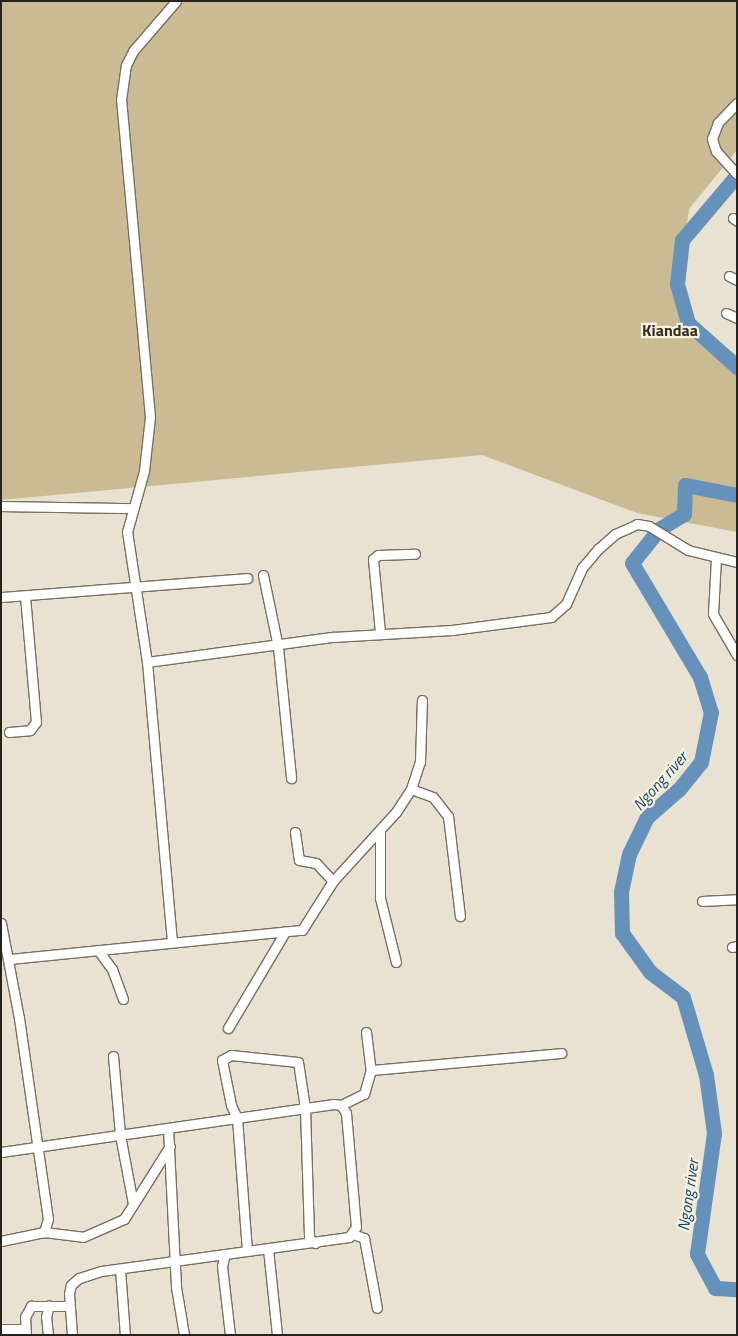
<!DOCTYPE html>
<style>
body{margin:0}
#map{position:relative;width:738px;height:1336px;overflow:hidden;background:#e9e2d2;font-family:"Titillium Web",sans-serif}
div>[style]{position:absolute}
.green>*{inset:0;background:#cabb94}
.river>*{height:15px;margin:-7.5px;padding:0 7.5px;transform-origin:7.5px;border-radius:7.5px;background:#6591ba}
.roads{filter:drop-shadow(1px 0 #767061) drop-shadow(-1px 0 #767061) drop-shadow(0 1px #767061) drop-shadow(0 -1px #767061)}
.minor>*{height:9px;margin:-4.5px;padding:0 4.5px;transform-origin:4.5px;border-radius:4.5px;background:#fff}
span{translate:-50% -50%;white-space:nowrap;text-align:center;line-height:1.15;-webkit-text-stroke:4.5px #f6f0df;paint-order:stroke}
.neighbourhood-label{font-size:16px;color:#342f22;font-weight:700}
.water-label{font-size:16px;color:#154770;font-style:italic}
.frame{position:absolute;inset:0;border:2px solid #26231d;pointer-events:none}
</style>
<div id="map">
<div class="green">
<div style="clip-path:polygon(1px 1px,737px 1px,737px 150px,689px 209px,676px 307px,737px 356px,737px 532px,637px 513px,482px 455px,1px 500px)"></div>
</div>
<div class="river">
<div style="left:737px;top:175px;width:85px;rotate:130.2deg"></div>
<div style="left:682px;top:240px;width:44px;rotate:96.5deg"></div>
<div style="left:677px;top:284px;width:41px;rotate:74.2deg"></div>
<div style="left:688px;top:323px;width:66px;rotate:41.9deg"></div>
<div style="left:737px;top:495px;width:53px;rotate:-169.1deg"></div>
<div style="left:685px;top:485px;width:29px;rotate:92deg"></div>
<div style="left:684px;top:514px;width:29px;rotate:149deg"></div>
<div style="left:659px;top:529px;width:43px;rotate:128.5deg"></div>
<div style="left:632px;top:563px;width:133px;rotate:59.2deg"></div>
<div style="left:700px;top:677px;width:37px;rotate:73deg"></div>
<div style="left:711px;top:712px;width:51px;rotate:101.3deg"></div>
<div style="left:701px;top:762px;width:35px;rotate:129deg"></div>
<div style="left:679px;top:789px;width:43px;rotate:138.8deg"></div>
<div style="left:647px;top:817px;width:41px;rotate:115.9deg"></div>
<div style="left:629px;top:854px;width:39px;rotate:102deg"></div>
<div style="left:621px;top:892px;width:41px;rotate:88.6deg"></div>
<div style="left:622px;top:933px;width:48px;rotate:54.3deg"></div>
<div style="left:650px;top:972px;width:41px;rotate:37.1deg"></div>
<div style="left:683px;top:997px;width:81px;rotate:73.6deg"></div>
<div style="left:706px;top:1075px;width:59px;rotate:82.1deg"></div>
<div style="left:714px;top:1133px;width:122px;rotate:98deg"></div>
<div style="left:697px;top:1254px;width:38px;rotate:62deg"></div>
<div style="left:715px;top:1288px;width:22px;rotate:3deg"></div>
</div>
<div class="roads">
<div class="minor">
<div style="left:737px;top:103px;width:28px;rotate:134deg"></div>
<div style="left:718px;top:123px;width:17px;rotate:111deg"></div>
<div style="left:712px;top:139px;width:13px;rotate:72deg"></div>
<div style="left:716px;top:151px;width:31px;rotate:48deg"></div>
<div style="left:733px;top:218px;width:5px;rotate:37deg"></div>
<div style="left:729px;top:276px;width:9px;rotate:27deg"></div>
<div style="left:726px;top:313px;width:12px;rotate:24deg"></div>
<div style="left:1px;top:506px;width:131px;rotate:0.9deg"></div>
<div style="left:716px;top:558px;width:56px;rotate:93.1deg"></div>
<div style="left:713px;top:614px;width:48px;rotate:59.7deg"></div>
<div style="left:263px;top:575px;width:74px;rotate:78.2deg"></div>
<div style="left:278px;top:647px;width:132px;rotate:84.3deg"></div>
<div style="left:1px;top:597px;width:247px;rotate:-4.4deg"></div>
<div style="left:380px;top:632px;width:73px;rotate:-95.5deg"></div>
<div style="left:373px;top:559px;width:6px;rotate:-39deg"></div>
<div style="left:378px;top:555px;width:37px;rotate:-2deg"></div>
<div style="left:147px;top:662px;width:188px;rotate:-7.7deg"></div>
<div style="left:333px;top:637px;width:119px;rotate:-3.4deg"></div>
<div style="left:452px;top:630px;width:100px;rotate:-7.5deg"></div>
<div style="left:551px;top:617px;width:20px;rotate:-41deg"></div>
<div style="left:566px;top:604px;width:39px;rotate:-66deg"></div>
<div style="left:582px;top:568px;width:25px;rotate:-50deg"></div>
<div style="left:598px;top:549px;width:23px;rotate:-41deg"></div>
<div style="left:615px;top:534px;width:24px;rotate:-24deg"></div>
<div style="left:637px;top:524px;width:12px;rotate:9deg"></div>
<div style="left:649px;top:526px;width:46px;rotate:31.6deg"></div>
<div style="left:688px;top:550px;width:50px;rotate:13.8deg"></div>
<div style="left:9px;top:732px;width:21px;rotate:-5deg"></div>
<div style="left:30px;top:730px;width:10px;rotate:-53deg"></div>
<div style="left:36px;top:722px;width:125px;rotate:-95deg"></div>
<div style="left:411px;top:789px;width:23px;rotate:20deg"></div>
<div style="left:433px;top:797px;width:24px;rotate:52deg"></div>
<div style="left:448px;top:816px;width:101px;rotate:83.2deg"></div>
<div style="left:380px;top:831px;width:67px;rotate:90deg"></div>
<div style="left:380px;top:898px;width:66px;rotate:76deg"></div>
<div style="left:295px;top:832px;width:28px;rotate:82deg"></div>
<div style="left:299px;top:860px;width:17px;rotate:10deg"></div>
<div style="left:316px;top:863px;width:25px;rotate:47deg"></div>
<div style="left:702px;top:901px;width:35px;rotate:-3deg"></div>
<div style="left:1px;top:923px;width:97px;rotate:79.3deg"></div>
<div style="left:19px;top:1018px;width:203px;rotate:81.8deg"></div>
<div style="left:48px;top:1219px;width:14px;rotate:107deg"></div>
<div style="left:44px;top:1232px;width:44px;rotate:168.2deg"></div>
<div style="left:172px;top:942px;width:281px;rotate:-95.1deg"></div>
<div style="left:147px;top:662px;width:132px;rotate:-98.7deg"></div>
<div style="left:127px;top:532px;width:63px;rotate:-74.4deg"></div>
<div style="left:144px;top:471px;width:54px;rotate:-83.7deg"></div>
<div style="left:150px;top:417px;width:318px;rotate:-95.2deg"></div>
<div style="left:121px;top:100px;width:35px;rotate:-82deg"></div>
<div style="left:126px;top:65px;width:16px;rotate:-63deg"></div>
<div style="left:133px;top:51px;width:66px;rotate:-49.3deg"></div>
<div style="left:732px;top:947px;width:5px;rotate:-11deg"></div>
<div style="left:98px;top:950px;width:24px;rotate:54deg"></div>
<div style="left:112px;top:969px;width:32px;rotate:70deg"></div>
<div style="left:9px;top:959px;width:294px;rotate:-5.7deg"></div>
<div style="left:302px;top:930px;width:58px;rotate:-57.7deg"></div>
<div style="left:333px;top:881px;width:93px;rotate:-47.6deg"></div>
<div style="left:396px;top:812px;width:27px;rotate:-57deg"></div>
<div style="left:411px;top:789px;width:28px;rotate:-72deg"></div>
<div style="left:420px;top:762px;width:62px;rotate:-88.2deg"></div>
<div style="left:228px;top:1028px;width:112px;rotate:-59.3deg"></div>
<div style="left:366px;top:1032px;width:38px;rotate:83deg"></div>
<div style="left:113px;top:1056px;width:79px;rotate:84.9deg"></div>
<div style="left:120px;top:1135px;width:70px;rotate:79.3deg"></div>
<div style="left:341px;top:1105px;width:25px;rotate:-26deg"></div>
<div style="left:364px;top:1094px;width:25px;rotate:-74deg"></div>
<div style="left:371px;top:1070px;width:191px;rotate:-5.1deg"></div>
<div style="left:168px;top:1128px;width:159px;rotate:87.1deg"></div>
<div style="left:176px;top:1287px;width:49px;rotate:80.5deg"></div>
<div style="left:1px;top:1152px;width:336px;rotate:-8.2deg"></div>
<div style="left:334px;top:1104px;width:7px;rotate:8deg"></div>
<div style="left:341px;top:1105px;width:9px;rotate:58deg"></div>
<div style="left:346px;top:1113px;width:114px;rotate:85deg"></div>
<div style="left:356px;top:1227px;width:12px;rotate:125deg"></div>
<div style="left:349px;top:1237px;width:250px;rotate:172.2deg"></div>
<div style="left:101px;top:1271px;width:23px;rotate:162deg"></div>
<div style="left:79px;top:1278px;width:11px;rotate:139deg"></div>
<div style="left:71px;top:1285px;width:9px;rotate:103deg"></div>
<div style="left:69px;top:1294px;width:41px;rotate:85.8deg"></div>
<div style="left:44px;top:1232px;width:39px;rotate:7deg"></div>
<div style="left:83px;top:1237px;width:45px;rotate:-23.7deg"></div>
<div style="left:124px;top:1219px;width:86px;rotate:-57.8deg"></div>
<div style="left:353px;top:1234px;width:12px;rotate:20deg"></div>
<div style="left:364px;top:1238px;width:71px;rotate:79.5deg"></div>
<div style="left:268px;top:1249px;width:86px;rotate:84deg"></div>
<div style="left:247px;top:1251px;width:133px;rotate:-94.3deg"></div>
<div style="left:237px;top:1118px;width:14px;rotate:-115deg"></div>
<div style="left:231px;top:1105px;width:46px;rotate:-101.3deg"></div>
<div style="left:222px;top:1060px;width:10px;rotate:-29deg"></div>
<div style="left:231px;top:1055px;width:67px;rotate:6deg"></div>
<div style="left:298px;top:1062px;width:47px;rotate:81.3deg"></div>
<div style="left:305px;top:1108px;width:130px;rotate:88.2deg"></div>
<div style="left:309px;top:1238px;width:8px;rotate:40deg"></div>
<div style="left:225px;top:1254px;width:12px;rotate:104deg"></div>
<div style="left:222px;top:1266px;width:69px;rotate:83.4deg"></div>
<div style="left:120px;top:1269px;width:66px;rotate:85.7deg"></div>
<div style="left:1px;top:1329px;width:23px"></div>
<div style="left:26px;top:1335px;width:18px;rotate:-93deg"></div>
<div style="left:25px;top:1317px;width:13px;rotate:-61deg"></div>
<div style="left:31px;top:1306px;width:38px"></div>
<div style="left:48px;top:1335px;width:18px;rotate:-96deg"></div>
<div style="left:46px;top:1317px;width:12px;rotate:-76deg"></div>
</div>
</div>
<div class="neighbourhood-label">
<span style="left:670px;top:330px">Kiandaa</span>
</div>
<div class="water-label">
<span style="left:660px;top:781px;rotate:-48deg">Ngong river</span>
<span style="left:688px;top:1195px;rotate:-82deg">Ngong river</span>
</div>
<div class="frame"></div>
</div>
